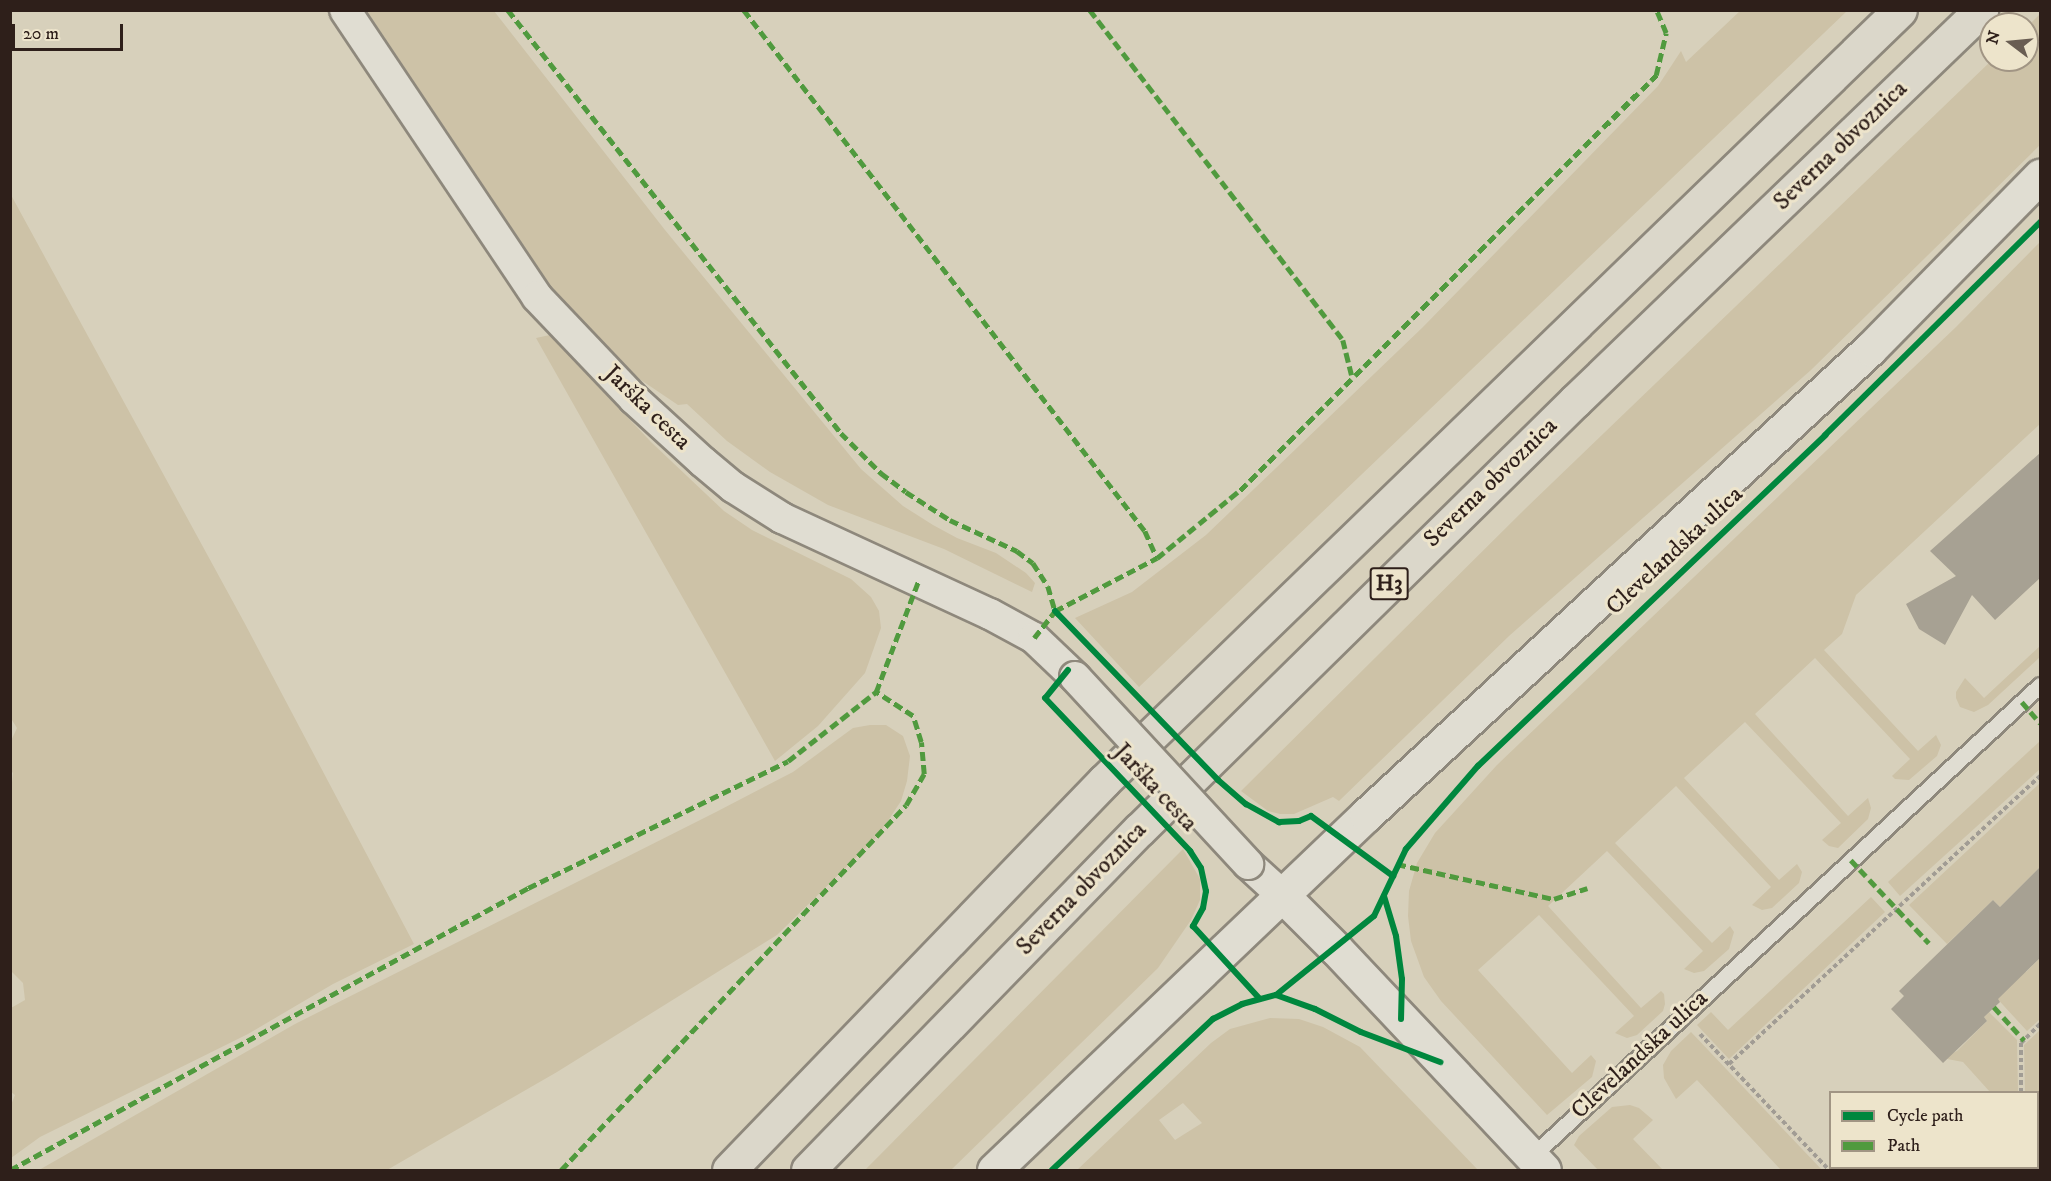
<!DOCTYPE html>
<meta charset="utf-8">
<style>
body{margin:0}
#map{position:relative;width:2051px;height:1181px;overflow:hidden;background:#d7d0bb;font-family:"IM FELL DW Pica",serif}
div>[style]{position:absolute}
.green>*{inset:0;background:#cdc2a7}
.building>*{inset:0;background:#a7a193}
.path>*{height:4px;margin-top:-2px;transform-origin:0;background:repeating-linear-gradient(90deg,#a19c94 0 4.5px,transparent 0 7.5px)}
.roads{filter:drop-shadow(2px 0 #8e887c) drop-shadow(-2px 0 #8e887c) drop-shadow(0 2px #8e887c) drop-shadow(0 -2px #8e887c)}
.lane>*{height:15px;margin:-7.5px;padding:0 7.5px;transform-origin:7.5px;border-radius:7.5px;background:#e0ddd2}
.street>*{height:30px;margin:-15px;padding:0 15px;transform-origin:15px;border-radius:15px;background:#e0ddd2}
.secondary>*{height:33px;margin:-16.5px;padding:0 16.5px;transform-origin:16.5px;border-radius:16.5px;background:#e0ddd2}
.highway>*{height:33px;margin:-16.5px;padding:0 16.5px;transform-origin:16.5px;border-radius:16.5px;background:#dbd7ca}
.bridges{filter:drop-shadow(2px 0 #8e887c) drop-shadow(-2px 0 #8e887c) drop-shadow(0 2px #8e887c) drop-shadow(0 -2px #8e887c)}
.street-bridge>*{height:30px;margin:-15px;padding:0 15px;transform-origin:15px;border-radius:15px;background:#e0ddd2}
.quiet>*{height:4.5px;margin-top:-2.25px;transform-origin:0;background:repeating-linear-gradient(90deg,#509a3e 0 9px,transparent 0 13.5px)}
.cycleway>*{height:6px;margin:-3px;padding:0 3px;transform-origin:3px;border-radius:3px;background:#00873e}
span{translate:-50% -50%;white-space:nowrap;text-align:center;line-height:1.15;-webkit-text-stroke:6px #ede4cb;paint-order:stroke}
.shield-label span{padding:2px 4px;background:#ede4cb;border:2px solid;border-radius:4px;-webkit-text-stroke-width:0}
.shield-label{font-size:22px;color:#2e1f1a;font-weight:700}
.street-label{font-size:24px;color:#2e1f1a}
.frame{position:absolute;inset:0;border:12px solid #2e1f1a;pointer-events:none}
.legend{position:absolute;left:1829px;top:1091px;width:210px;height:78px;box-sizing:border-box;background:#ede4cb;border:2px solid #a19584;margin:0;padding:8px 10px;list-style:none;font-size:18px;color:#2e1f1a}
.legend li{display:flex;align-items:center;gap:12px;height:30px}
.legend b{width:30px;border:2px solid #a19584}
.north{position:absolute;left:1979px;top:12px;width:60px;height:60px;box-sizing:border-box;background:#ede4cb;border:2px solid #a19584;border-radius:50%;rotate:286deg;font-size:16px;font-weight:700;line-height:24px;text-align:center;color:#2e1f1a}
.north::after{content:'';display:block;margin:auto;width:21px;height:27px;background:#695d52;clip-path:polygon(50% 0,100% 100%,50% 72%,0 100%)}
.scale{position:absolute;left:12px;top:24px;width:111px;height:27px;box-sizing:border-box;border:3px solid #2e1f1a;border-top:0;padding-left:8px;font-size:18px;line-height:21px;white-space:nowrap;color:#2e1f1a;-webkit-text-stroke:4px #ede4cb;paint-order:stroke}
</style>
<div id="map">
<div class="green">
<div style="clip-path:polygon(1741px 10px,1847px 11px,1139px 687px,1075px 618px,1132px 592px,1206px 535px,1423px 327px,1658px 86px,1681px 51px,1686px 62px)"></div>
<div style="clip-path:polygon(362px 11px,494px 11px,665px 230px,861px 469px,903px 506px,933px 525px,957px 538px,996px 553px,1026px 573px,1035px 583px,1032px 592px,944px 549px,828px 505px,770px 472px,727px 441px,687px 404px,678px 405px,638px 378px,589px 333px,554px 291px)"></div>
<div style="clip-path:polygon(2040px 14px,2040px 145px,1811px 370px,1509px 636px,1339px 801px,1333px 797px,1294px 814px,1280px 814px,1268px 811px,1241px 791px,1526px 508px,1992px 60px,2027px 60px,2027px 27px)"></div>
<div style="clip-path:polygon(11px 195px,244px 622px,414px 944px,333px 984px,248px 1034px,40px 1137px,11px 1158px,11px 1105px,15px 1095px,11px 1092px,11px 1008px,25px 1000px,23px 983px,10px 970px,10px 801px,13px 773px,11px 771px,10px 743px,17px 728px,10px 717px)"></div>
<div style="clip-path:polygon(2040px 242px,2040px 424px,1856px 595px,1842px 634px,1824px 650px,1918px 751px,1936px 735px,1941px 745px,1937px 756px,1909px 780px,1895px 779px,1892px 776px,1910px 759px,1815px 658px,1755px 714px,1848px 816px,1868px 798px,1871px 808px,1868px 819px,1838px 848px,1829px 846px,1822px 840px,1841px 823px,1745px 722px,1684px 778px,1779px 880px,1797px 864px,1802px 872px,1799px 883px,1772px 908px,1762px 910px,1752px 905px,1771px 887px,1676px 786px,1615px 843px,1712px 943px,1730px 926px,1734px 932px,1729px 949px,1704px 971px,1694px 973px,1684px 969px,1703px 951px,1607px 851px,1548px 906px,1641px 1008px,1661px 991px,1664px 994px,1665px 1004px,1663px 1011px,1637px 1035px,1627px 1038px,1615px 1033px,1634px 1016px,1539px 915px,1478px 970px,1572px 1073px,1591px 1055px,1596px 1061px,1592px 1077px,1547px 1115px,1441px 1001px,1424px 977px,1411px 941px,1408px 916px,1409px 891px,1417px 863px,1435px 833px,1497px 765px,1956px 327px)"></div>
<div style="clip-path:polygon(550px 335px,651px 442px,724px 511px,752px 530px,851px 579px,871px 597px,879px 611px,881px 628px,865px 673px,818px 726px,775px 761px,536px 338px)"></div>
<div style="clip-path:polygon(2040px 646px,2040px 657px,1988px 705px,1974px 712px,1960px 707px,1956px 698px,1956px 692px,1965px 678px,1984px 698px)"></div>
<div style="clip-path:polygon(870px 725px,886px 725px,903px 736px,910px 756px,907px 781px,901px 801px,878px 836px,777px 935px,557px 1072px,387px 1170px,39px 1170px,295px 1024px,716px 812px,793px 772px,853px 728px)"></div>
<div style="clip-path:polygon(2040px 741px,2040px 769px,1900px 896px,1888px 882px)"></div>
<div style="clip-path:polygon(2040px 783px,2040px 867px,2000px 907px,1993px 900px,1947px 944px,1909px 905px)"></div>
<div style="clip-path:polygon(1183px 849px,1200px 879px,1200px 900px,1191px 920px,1158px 968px,951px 1170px,865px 1170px)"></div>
<div style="clip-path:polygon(1871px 897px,1885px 912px,1729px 1059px,1697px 1025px,1711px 1012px,1728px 1030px)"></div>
<div style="clip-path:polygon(2040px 958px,2040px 1019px,2027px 1031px,1992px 993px,2021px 966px,2026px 972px)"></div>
<div style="clip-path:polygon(1989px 1012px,2017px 1040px,2018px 1092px,1990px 1092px,1963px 1062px,1942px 1058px,1957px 1051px,1987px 1021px,1984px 1017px)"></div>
<div style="clip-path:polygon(evenodd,1270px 1018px,1299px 1019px,1323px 1027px,1360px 1047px,1478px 1170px,1077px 1170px,1211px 1043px,1230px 1029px,1270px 1018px,1183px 1103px,1202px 1123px,1175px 1140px,1159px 1120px,1183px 1103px)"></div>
<div style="clip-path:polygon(2040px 1030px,2040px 1102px,2038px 1105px,2038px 1092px,2025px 1092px,2024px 1045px)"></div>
<div style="clip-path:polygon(1691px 1032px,1822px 1170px,1781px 1170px,1697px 1080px,1676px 1099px,1664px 1078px,1663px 1065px,1671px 1051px)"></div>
<div style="clip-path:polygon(1630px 1105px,1639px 1108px,1653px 1120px,1633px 1139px,1663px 1170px,1598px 1170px,1574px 1145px,1579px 1136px,1612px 1107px)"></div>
</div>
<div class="building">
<div style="clip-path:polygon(2040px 453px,2040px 578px,1995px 620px,1972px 595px,1945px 645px,1919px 629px,1906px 604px,1956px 576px,1930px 551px)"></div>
<div style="clip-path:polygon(2040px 867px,2040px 958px,1998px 999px,2000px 1002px,1984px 1017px,1987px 1021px,1943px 1063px,1891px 1009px,1904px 996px,1899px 991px,1993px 900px,2000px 907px)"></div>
</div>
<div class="path">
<div style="left:1700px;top:1034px;width:187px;rotate:46.5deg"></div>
<div style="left:1729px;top:1064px;width:424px;rotate:-42.8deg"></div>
<div style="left:2021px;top:1092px;width:49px;rotate:-90deg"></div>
<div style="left:2021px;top:1043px;width:27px;rotate:-45deg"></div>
<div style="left:2038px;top:1110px;width:4px;rotate:-56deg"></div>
<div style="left:2038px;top:1132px;width:4px;rotate:63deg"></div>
</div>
<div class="roads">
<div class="lane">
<div style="left:1531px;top:1157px;width:694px;rotate:-42.84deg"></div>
</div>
<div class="street">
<div style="left:345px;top:10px;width:345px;rotate:56.2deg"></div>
<div style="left:537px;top:297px;width:141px;rotate:46.4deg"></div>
<div style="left:634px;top:399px;width:93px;rotate:42.4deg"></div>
<div style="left:703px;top:462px;width:39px;rotate:40deg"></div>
<div style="left:733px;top:487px;width:58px;rotate:32.3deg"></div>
<div style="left:782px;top:518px;width:229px;rotate:24.8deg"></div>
<div style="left:990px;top:614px;width:50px;rotate:28.6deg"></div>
<div style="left:1034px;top:638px;width:57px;rotate:43.6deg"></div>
<div style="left:1248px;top:864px;width:47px;rotate:42.4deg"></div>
</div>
<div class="secondary">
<div style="left:1283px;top:896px;width:75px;rotate:45deg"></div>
<div style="left:1336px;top:949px;width:303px;rotate:46.7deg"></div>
<div style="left:994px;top:1170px;width:514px;rotate:-43.66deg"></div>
<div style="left:1366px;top:815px;width:686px;rotate:-42.76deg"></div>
<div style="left:1870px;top:349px;width:243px;rotate:-45.5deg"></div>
</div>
<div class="highway">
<div style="left:729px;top:1170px;width:540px;rotate:-46.05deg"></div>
<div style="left:1104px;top:781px;width:1108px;rotate:-44.09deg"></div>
<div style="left:808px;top:1170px;width:475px;rotate:-45.8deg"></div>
<div style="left:1139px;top:830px;width:612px;rotate:-44.54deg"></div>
<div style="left:1575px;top:401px;width:564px;rotate:-43.92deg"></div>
</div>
</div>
<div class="bridges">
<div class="street-bridge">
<div style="left:1075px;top:677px;width:255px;rotate:47.2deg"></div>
</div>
</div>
<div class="quiet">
<div style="left:508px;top:10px;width:538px;rotate:51.79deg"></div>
<div style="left:841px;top:433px;width:57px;rotate:45deg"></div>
<div style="left:881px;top:473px;width:31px;rotate:37deg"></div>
<div style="left:906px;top:492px;width:52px;rotate:32.5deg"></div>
<div style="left:950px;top:520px;width:74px;rotate:24.8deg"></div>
<div style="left:1017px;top:551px;width:20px;rotate:37deg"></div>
<div style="left:1033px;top:563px;width:27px;rotate:57deg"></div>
<div style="left:1048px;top:586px;width:26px;rotate:74deg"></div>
<div style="left:1055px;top:611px;width:6px;rotate:45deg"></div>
<div style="left:744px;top:10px;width:657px;rotate:52.42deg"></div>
<div style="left:1145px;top:531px;width:30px;rotate:66deg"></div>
<div style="left:1090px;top:10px;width:416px;rotate:52.5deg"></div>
<div style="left:1343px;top:340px;width:37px;rotate:76deg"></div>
<div style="left:1034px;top:638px;width:34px;rotate:-52deg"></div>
<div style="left:1055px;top:611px;width:115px;rotate:-27.5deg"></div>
<div style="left:1157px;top:558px;width:107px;rotate:-39.3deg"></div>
<div style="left:1240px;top:490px;width:588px;rotate:-44.93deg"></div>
<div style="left:1656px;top:75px;width:43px;rotate:-76.6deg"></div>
<div style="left:1666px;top:33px;width:25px;rotate:-113deg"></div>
<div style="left:2022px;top:702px;width:28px;rotate:49deg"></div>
<div style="left:1851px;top:860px;width:114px;rotate:46.8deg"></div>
<div style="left:1397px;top:864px;width:161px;rotate:12.6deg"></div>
<div style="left:1554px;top:899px;width:35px;rotate:-18deg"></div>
<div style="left:1994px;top:1007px;width:45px;rotate:47.7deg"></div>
<div style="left:10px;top:1170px;width:590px;rotate:-28.56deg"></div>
<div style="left:528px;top:888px;width:289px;rotate:-26deg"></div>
<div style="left:788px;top:761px;width:112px;rotate:-38.1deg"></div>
<div style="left:876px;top:692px;width:118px;rotate:-69.1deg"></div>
<div style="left:561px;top:1170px;width:502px;rotate:-46.61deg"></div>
<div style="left:906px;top:805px;width:36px;rotate:-60deg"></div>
<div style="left:924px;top:774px;width:32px;rotate:-95deg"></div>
<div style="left:921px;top:742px;width:27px;rotate:-107deg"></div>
<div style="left:913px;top:716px;width:44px;rotate:-147deg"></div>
</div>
<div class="cycleway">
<div style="left:1055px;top:611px;width:235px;rotate:46deg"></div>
<div style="left:1218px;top:780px;width:37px;rotate:41deg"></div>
<div style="left:1246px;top:804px;width:38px;rotate:29deg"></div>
<div style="left:1279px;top:822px;width:20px;rotate:-3deg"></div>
<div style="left:1299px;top:821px;width:13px;rotate:-23deg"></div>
<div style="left:1311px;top:816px;width:102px;rotate:36.2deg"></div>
<div style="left:1068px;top:670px;width:36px;rotate:129deg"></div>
<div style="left:1045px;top:698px;width:211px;rotate:46.5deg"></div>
<div style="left:1190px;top:851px;width:20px;rotate:57deg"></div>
<div style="left:1201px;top:868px;width:24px;rotate:78deg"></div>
<div style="left:1206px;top:891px;width:17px;rotate:100deg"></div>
<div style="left:1203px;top:908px;width:21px;rotate:119deg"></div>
<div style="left:1193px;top:926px;width:98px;rotate:47.5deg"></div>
<div style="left:1384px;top:896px;width:42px;rotate:73.3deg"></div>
<div style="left:1396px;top:936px;width:43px;rotate:82.1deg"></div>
<div style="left:1402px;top:979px;width:40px;rotate:91.4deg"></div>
<div style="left:1276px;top:995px;width:41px;rotate:19.7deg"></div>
<div style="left:1315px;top:1009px;width:51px;rotate:26.6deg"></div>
<div style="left:1361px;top:1032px;width:85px;rotate:20.8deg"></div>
<div style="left:1052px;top:1170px;width:221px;rotate:-43.2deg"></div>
<div style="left:1213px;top:1019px;width:33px;rotate:-27deg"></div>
<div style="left:1242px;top:1004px;width:35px;rotate:-15deg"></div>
<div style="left:1276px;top:995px;width:126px;rotate:-38.9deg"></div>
<div style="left:1374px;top:916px;width:74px;rotate:-64.5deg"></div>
<div style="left:1406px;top:849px;width:110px;rotate:-49.1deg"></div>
<div style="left:1478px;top:766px;width:480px;rotate:-43.6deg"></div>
<div style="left:1825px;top:435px;width:303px;rotate:-44.7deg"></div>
</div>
<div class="shield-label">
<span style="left:1389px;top:584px">H3</span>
</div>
<div class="street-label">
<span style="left:1841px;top:146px;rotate:-44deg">Severna obvoznica</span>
<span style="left:647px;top:408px;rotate:44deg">Jarška cesta</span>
<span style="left:1491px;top:483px;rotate:-44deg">Severna obvoznica</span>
<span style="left:1675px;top:551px;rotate:-43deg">Clevelandska ulica</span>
<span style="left:1155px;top:788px;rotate:47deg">Jarška cesta</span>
<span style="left:1082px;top:889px;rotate:-46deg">Severna obvoznica</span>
<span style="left:1640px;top:1055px;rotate:-43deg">Clevelandska ulica</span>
</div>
<div class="frame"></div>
<ul class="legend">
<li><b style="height:8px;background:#00873e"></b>Cycle path</li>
<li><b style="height:8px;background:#509a3e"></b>Path</li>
</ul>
<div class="north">N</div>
<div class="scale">20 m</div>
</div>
